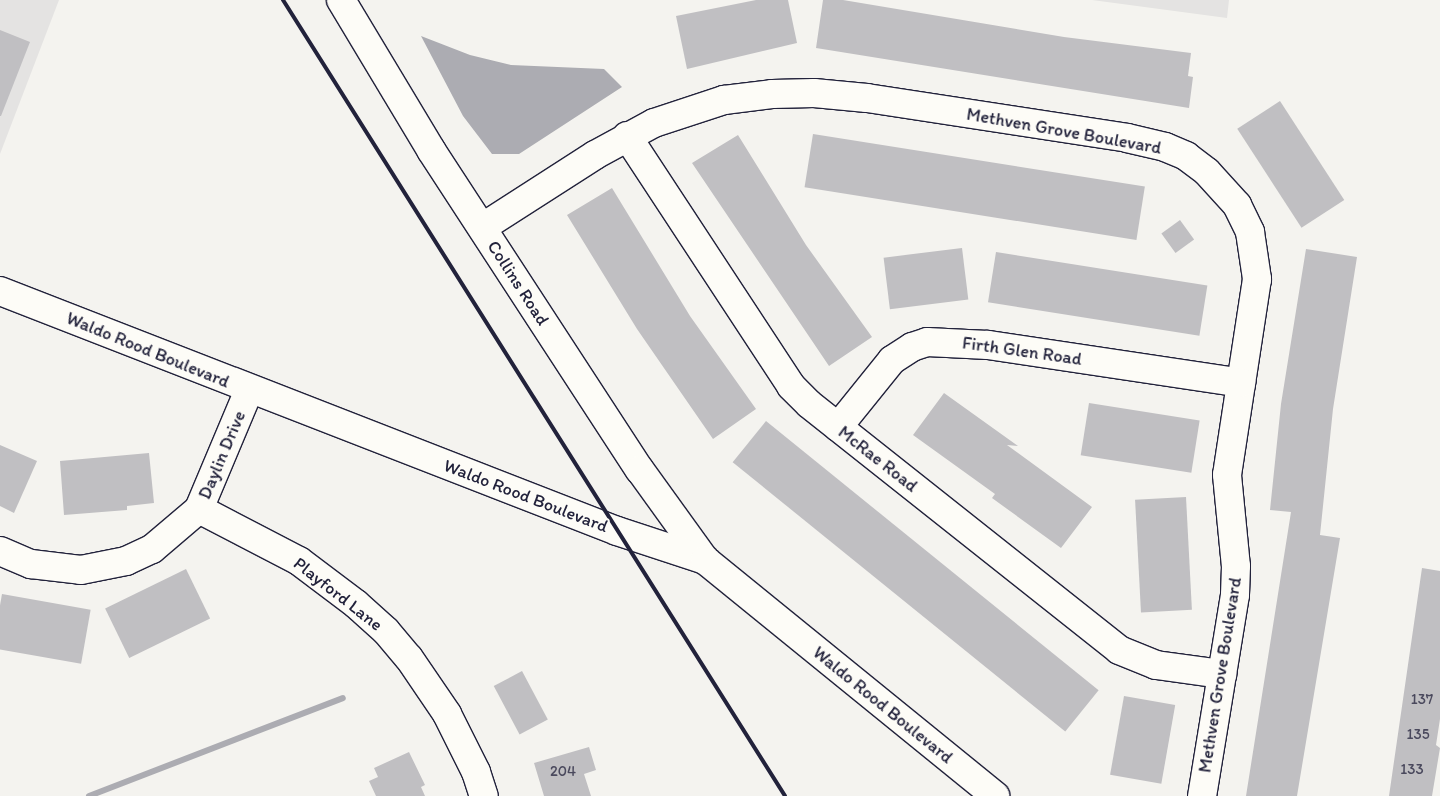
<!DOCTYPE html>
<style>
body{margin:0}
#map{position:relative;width:1440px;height:796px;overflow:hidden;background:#f4f3ef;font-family:Itim,sans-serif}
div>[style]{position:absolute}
.built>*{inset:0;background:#e4e3e2}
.water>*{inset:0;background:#acacb2}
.stream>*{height:6px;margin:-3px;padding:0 3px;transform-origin:3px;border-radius:3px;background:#acacb2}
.building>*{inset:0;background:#c0bfc2;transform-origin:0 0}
.roads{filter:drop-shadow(1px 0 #22223b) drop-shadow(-1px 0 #22223b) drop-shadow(0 1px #22223b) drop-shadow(0 -1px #22223b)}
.minor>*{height:28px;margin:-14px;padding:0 14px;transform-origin:14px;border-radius:14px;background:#fdfcf7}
.rail>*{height:4px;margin:-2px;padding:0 2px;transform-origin:2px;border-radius:2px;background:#22223b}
span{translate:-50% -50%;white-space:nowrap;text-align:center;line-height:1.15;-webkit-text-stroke:4px #fdfcf7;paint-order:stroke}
.number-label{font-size:15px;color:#4a495d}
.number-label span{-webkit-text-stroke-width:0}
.street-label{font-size:18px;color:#22223b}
</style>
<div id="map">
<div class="built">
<div style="clip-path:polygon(0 0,59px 0,0 154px)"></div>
<div style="clip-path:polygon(1092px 0,1229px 0,1227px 18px)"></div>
</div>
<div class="water">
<div style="clip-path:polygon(421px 36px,470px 55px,511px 65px,604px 69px,622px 87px,519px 154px,492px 154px,463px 116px)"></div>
</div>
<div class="stream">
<div style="left:89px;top:796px;width:272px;rotate:-21.1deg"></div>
</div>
<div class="building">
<div style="clip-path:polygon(756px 0,788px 0,797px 43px,687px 69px,676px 16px)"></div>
<div style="clip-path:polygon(823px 0,843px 0,1064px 37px,1191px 53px,1188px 76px,1193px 77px,1189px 108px,816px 48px)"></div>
<div style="clip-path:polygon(0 30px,30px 42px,1px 116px,0 116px)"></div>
<div style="left:1280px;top:101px;width:118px;height:51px;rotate:57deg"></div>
<div style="left:813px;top:134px;width:336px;height:54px;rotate:9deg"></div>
<div style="clip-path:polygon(738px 135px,806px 245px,872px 337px,829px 366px,692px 163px)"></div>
<div style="clip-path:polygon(612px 188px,690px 316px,756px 409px,713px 439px,637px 329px,567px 215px)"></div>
<div style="left:1180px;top:220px;width:24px;height:23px;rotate:54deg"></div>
<div style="left:962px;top:248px;width:52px;height:79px;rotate:83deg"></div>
<div style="clip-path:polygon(1306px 249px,1357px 257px,1333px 409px,1320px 535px,1340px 538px,1297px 796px,1246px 796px,1291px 512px,1270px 510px,1281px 404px)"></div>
<div style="left:996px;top:252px;width:214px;height:51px;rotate:9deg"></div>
<div style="clip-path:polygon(944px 393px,1018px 446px,1007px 445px,1092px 507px,1061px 548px,992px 498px,995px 494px,913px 435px)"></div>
<div style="left:1089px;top:403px;width:112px;height:53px;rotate:9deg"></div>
<div style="left:766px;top:421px;width:428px;height:53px;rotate:39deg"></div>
<div style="clip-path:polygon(0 445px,37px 461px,14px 513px,0 506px)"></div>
<div style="clip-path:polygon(149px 453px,154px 503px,127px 506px,127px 510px,64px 515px,60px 461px)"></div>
<div style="left:1186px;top:497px;width:113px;height:51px;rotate:87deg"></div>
<div style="clip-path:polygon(1422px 568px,1440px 571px,1440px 719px,1436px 745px,1440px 748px,1432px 796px,1389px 796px)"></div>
<div style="left:186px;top:569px;width:55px;height:90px;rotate:64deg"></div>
<div style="left:2px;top:594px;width:90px;height:55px;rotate:10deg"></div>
<div style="left:522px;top:671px;width:55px;height:32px;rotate:62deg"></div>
<div style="left:1124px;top:696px;width:52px;height:80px;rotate:10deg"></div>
<div style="clip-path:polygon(589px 747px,596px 770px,584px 774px,591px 796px,544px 796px,534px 763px)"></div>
<div style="clip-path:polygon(409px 752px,425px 785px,421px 787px,425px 796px,376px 796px,369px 781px,378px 777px,374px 768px)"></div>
</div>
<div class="roads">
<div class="minor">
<div style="left:341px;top:0;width:175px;rotate:59deg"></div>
<div style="left:431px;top:150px;width:382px;rotate:56.9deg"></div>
<div style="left:640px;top:470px;width:111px;rotate:54.2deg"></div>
<div style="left:627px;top:136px;width:299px;rotate:56.7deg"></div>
<div style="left:791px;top:386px;width:25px;rotate:45deg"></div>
<div style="left:809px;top:404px;width:396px;rotate:38.4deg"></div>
<div style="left:1119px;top:650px;width:40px;rotate:22deg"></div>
<div style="left:1156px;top:665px;width:67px;rotate:7.8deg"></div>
<div style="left:483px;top:227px;width:133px;rotate:-32.7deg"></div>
<div style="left:595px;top:155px;width:67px;rotate:-28.5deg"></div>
<div style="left:654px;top:123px;width:74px;rotate:-18.2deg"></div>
<div style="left:724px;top:100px;width:48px;rotate:-7.1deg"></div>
<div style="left:772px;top:94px;width:42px;rotate:-1.4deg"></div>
<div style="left:814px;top:93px;width:53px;rotate:5.4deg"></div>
<div style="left:867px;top:98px;width:263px;rotate:8.7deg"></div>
<div style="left:1127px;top:138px;width:39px;rotate:13deg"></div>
<div style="left:1165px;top:147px;width:23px;rotate:23deg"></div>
<div style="left:1186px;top:156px;width:26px;rotate:37deg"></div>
<div style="left:1207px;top:172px;width:45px;rotate:47.7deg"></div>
<div style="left:1237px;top:205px;width:30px;rotate:64deg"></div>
<div style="left:1250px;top:232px;width:48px;rotate:81.5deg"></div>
<div style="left:1257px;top:279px;width:198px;rotate:98.7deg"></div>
<div style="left:1227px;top:475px;width:91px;rotate:84.4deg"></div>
<div style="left:1236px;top:566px;width:29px;rotate:92deg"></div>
<div style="left:1235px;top:595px;width:204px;rotate:99.3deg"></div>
<div style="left:0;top:291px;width:662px;rotate:21.25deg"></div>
<div style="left:617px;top:531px;width:93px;rotate:18.2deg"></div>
<div style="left:705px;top:560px;width:374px;rotate:39.1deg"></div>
<div style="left:838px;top:427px;width:86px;rotate:-51.1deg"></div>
<div style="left:892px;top:360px;width:24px;rotate:-33deg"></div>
<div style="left:912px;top:347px;width:16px;rotate:-18deg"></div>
<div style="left:927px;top:342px;width:61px;rotate:2.8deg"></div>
<div style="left:988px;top:345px;width:256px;rotate:8.5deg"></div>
<div style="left:199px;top:509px;width:113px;rotate:27.5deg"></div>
<div style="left:299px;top:561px;width:71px;rotate:37deg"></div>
<div style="left:356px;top:604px;width:40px;rotate:42deg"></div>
<div style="left:386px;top:631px;width:35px;rotate:50deg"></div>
<div style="left:409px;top:658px;width:68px;rotate:55.8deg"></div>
<div style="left:447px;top:714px;width:65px;rotate:63.4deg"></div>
<div style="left:476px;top:772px;width:25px;rotate:72deg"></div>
<div style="left:0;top:551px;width:34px;rotate:23deg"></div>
<div style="left:31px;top:564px;width:50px;rotate:6.8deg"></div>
<div style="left:81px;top:570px;width:46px;rotate:-11.3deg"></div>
<div style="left:126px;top:561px;width:29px;rotate:-25deg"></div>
<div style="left:152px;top:549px;width:62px;rotate:-40.4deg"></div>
<div style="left:199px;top:509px;width:129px;rotate:-67.2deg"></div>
</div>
</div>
<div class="rail">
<div style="left:283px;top:0;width:941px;rotate:57.76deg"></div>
</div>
<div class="number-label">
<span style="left:1422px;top:700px">137</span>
<span style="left:1418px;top:735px">135</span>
<span style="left:1412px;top:770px">133</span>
<span style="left:563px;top:772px">204</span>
</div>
<div class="street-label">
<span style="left:1064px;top:131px;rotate:10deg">Methven Grove Boulevard</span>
<span style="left:518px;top:283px;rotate:57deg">Collins Road</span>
<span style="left:148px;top:350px;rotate:22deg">Waldo Rood Boulevard</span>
<span style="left:1022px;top:351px;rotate:8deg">Firth Glen Road</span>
<span style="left:222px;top:455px;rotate:-67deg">Daylin Drive</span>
<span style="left:878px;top:459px;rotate:38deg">McRae Road</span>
<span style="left:526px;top:496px;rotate:21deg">Waldo Rood Boulevard</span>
<span style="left:338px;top:594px;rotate:38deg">Playford Lane</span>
<span style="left:1220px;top:675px;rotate:-81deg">Methven Grove Boulevard</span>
<span style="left:883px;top:705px;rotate:39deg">Waldo Rood Boulevard</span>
</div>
</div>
